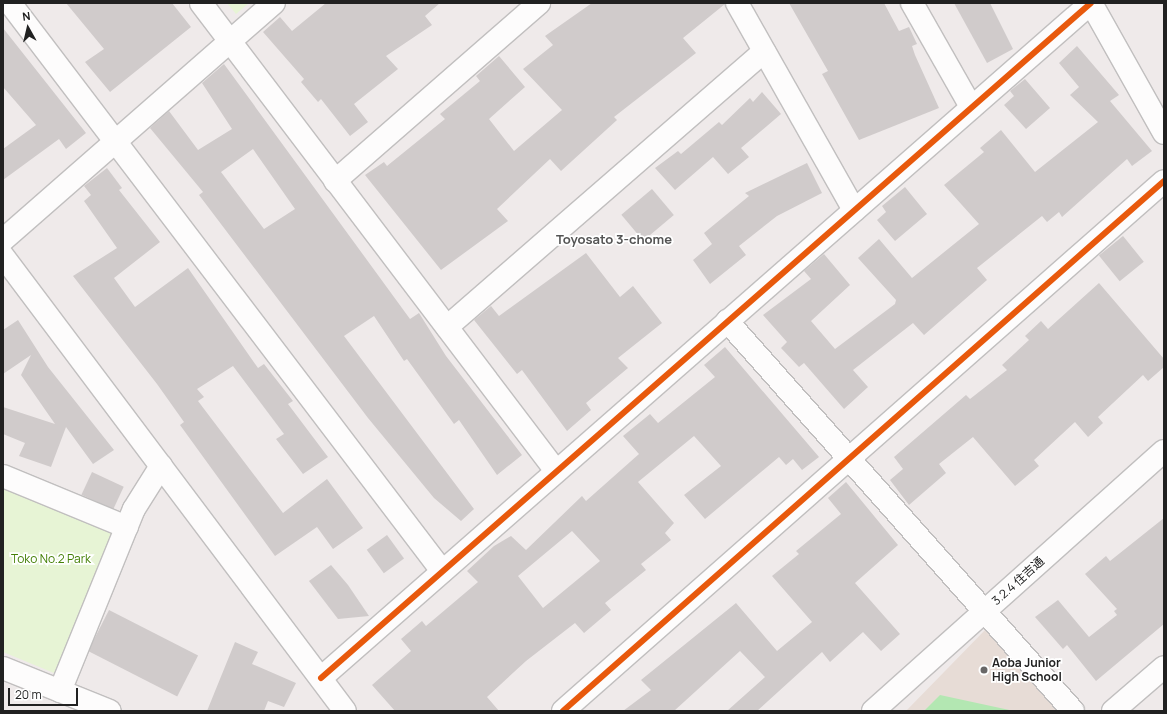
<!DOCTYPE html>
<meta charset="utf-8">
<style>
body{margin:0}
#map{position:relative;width:1167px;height:714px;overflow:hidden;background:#efeaea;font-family:Manrope,"Noto Sans JP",sans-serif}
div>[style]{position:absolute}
.education>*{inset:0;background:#e7dcd6}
.park>*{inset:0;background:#e7f4d5}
.pitch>*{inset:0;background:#b3e7b2}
.building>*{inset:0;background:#d0cbcb;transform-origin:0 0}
.roads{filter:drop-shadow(1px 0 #c1bfbf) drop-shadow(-1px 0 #c1bfbf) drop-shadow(0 1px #c1bfbf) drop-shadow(0 -1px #c1bfbf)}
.minor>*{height:22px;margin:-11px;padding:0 11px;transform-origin:11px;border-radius:11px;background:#fdfcfc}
.tertiary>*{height:22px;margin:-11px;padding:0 11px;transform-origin:11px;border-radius:11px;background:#fdfcfc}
.cycleway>*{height:6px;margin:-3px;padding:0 3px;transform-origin:3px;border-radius:3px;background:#e8590c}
.dots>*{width:11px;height:11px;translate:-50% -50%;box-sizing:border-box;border:2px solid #fff;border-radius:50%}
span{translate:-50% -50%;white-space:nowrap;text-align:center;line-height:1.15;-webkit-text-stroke:3.5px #fff;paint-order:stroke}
.park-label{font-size:12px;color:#458107}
.street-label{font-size:12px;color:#212121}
.poi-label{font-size:12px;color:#212121;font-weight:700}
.left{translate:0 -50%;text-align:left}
.neighbourhood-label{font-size:13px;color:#545454;font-weight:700}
.frame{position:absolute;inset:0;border:4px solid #212121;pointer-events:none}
.north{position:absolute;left:8px;top:8px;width:40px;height:40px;-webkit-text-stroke:3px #fff;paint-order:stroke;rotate:352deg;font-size:11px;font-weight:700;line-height:16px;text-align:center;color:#212121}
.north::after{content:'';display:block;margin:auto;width:14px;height:18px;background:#212121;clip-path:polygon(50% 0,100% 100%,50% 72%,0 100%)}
.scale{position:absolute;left:8px;top:688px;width:70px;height:18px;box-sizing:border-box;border:2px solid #212121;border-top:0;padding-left:5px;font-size:12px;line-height:14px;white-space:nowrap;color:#212121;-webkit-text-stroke:3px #fff;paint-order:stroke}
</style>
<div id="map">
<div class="education">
<div style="clip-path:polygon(986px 629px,1057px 711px,906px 711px)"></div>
</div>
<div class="park">
<div style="clip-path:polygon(227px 3px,249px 3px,236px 14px)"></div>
<div style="clip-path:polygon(3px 488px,116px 532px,54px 673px,3px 652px)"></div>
</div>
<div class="pitch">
<div style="clip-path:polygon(940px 695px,1014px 711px,924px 711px)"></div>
</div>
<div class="building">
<div style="clip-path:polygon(66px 3px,172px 3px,191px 27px,110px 92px,85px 62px,104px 49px)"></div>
<div style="clip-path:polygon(326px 3px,440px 3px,425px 16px,432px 25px,386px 56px,398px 69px,354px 104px,368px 122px,350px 136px,321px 99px,318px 102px,301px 82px,304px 79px,263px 32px,280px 17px,292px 31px)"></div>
<div style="clip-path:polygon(592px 3px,725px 4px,683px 38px,696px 53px,614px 117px,617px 120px,561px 171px,550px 159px,497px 209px,508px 221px,441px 270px,365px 175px,384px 162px,387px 166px,445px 119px,440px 114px,480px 81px,476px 76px,499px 56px,525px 87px,489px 119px,514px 151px,562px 110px,523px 69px,553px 45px,545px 36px)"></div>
<div style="clip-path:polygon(789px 3px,884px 3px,899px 31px,909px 27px,917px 44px,912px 46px,915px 55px,939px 108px,859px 140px,822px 74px,828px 71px)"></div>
<div style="clip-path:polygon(954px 3px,990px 3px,1013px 49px,987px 63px)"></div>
<div style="clip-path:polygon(3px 28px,86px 133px,66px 149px,59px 139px,3px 180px,3px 149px,36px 125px,3px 87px)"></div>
<div style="clip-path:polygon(1077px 46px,1119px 95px,1110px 101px,1152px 151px,1132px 166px,1127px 159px,1062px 217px,1059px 212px,1047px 222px,1042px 216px,977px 268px,987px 280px,924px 335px,913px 323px,853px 370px,868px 387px,844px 409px,804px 363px,799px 367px,781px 348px,787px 342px,763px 315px,811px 279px,804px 271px,824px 254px,850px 285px,811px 321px,835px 349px,895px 304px,896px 300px,858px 258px,879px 239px,912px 278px,979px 224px,944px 185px,984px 152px,980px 148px,1001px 130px,1035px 172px,1098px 122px,1070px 95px,1079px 87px,1059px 63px)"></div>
<div style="clip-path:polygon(evenodd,224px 64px,410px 319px,419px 313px,446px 356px,522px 455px,497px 475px,459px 420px,454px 424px,407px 359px,404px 361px,374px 316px,344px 336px,474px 509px,461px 521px,434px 498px,368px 418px,199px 195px,203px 192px,150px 128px,169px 111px,198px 150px,232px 129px,202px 83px,224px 64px,253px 149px,295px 209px,264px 229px,221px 172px,253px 149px)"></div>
<div style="clip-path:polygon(1025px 79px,1050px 108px,1026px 129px,1004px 105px,1014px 96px,1010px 91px)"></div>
<div style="clip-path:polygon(762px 92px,781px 114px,741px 148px,749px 157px,728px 174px,713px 157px,675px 190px,655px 168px,678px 151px,681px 154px,719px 122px,722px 125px,750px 98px,753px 102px)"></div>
<div style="clip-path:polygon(807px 163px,822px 193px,777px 216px,739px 246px,746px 255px,710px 284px,693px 260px,712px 244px,704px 233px,749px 196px,745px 193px)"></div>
<div style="clip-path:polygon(107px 168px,122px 188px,119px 190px,160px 242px,114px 278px,135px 307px,188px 268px,258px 368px,264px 364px,293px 401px,288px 404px,328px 457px,303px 474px,276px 439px,284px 434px,233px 366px,197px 389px,204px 397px,198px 401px,283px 513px,327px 479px,363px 528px,333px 549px,317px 527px,275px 556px,180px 425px,184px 422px,157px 384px,73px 276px,117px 248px,84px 201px,91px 195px,84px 186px)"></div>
<div style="clip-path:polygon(905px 187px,927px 214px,895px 241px,877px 220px,886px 212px,882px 206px)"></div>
<div style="left:652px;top:189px;width:34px;height:40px;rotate:50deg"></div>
<div style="left:1123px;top:236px;width:33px;height:31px;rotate:51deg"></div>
<div style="clip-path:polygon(586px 253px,620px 297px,633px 286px,662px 323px,618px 358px,628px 368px,586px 403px,591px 410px,567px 431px,522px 370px,517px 374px,474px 320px,491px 306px,499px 316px)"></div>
<div style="clip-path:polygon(1099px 283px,1164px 359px,1164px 367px,1148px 381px,1143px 375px,1098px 417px,1103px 423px,1088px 437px,1075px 422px,1034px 460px,1039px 466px,1015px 486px,973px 437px,939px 464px,946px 473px,909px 505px,890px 480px,903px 469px,894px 457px,966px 395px,970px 399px,1007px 370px,1002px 365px,1029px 340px,1025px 336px,1041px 321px,1048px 329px)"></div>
<div style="clip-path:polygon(18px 320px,48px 367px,114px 450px,93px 464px,66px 427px,51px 467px,19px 456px,25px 443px,3px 434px,3px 407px,55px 424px,21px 375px,31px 355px,3px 374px,3px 330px)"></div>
<div style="clip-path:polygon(evenodd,725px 347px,819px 457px,802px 470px,793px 459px,786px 465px,779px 457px,705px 519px,684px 495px,721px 466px,694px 436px,638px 482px,674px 523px,665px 533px,671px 540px,641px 564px,646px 570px,605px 603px,611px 610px,584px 633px,575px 623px,526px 661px,487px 697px,499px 711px,395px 711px,372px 685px,411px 651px,401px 639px,422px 621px,426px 626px,478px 582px,467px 571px,494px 546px,511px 536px,526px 550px,582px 496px,586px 501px,639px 454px,623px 436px,650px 414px,658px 423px,715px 377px,704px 365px,725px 347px,572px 531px,600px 561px,543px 608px,518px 576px,572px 531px)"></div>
<div style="left:92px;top:472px;width:35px;height:25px;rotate:25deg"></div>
<div style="clip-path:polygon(846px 482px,898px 545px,855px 583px,900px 634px,881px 651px,863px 632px,830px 662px,822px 652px,757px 711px,727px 711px,765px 677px,740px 651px,674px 711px,623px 711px,651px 690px,641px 680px,736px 603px,777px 651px,812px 622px,772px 576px,799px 554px,796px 551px,841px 514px,828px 498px)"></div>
<div style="clip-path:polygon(1164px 518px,1164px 624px,1096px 681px,1067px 645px,1063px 649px,1035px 617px,1058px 600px,1089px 637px,1117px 615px,1114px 611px,1117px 609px,1085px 574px,1106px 556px,1110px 561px)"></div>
<div style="left:387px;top:535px;width:29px;height:25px;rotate:54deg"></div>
<div style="clip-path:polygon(331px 565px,348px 585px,369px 616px,338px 619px,309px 581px)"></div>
<div style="left:109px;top:610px;width:100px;height:46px;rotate:27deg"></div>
<div style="clip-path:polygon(235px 642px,258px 652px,252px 664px,296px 683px,284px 707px,268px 701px,264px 711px,207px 711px)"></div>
</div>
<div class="roads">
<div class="minor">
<div style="left:10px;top:3px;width:714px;rotate:52.74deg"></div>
<div style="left:201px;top:3px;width:587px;rotate:52.82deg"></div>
<div style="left:737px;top:3px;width:238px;rotate:60.5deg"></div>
<div style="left:912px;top:3px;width:120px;rotate:60.4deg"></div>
<div style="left:335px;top:181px;width:271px;rotate:-41.1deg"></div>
<div style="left:3px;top:240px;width:360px;rotate:-41.2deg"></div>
<div style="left:3px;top:256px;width:569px;rotate:53.07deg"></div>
<div style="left:727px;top:321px;width:521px;rotate:48.42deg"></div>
<div style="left:447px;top:327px;width:420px;rotate:-41deg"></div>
<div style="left:3px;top:476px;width:134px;rotate:22.4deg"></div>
<div style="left:3px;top:668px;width:115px;rotate:21.9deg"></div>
<div style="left:321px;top:678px;width:1024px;rotate:-41.24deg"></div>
<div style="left:60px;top:691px;width:196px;rotate:-67.9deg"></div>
<div style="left:134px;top:509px;width:51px;rotate:-57.9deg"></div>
<div style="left:563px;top:711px;width:801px;rotate:-41.41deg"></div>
<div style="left:1113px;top:711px;width:67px;rotate:-40.8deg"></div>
</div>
<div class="tertiary">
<div style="left:1091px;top:3px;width:149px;rotate:60.7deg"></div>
<div style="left:873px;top:711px;width:390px;rotate:-41.8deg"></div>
</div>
</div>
<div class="cycleway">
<div style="left:321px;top:678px;width:1024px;rotate:-41.24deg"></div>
<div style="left:563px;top:711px;width:801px;rotate:-41.41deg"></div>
</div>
<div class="dots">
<div style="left:984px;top:670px;background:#696767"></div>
</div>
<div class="park-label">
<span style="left:51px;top:559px">Toko No.2 Park</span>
</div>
<div class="street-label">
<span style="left:1018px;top:581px;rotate:-42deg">3.2.4 住吉通</span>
</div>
<div class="poi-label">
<span class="left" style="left:992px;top:670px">Aoba Junior<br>High School</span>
</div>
<div class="neighbourhood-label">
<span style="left:614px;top:239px">Toyosato 3-chome</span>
</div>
<div class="frame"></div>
<div class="north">N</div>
<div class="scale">20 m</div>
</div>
